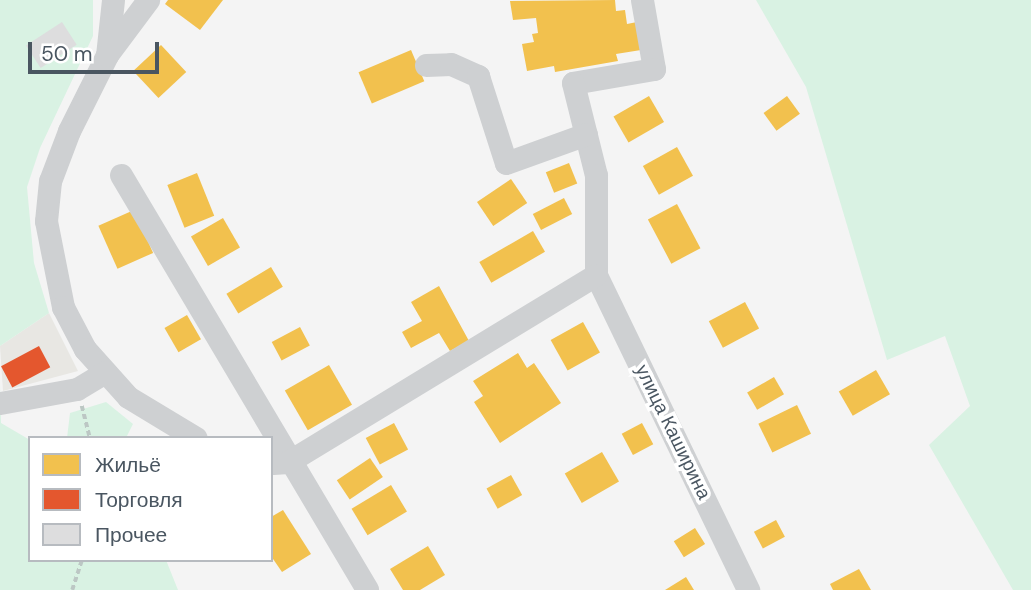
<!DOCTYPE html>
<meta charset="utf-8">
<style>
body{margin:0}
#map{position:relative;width:1031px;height:590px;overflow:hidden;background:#f4f4f4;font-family:"DM Sans",sans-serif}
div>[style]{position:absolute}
.commercial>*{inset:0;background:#e8e7e3}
.green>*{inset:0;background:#d9f2e3}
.homes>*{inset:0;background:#f2c14e;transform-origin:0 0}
.shops>*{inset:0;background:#e4572e;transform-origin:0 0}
.building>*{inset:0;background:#ddddde;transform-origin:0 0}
.path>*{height:3.5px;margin-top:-1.75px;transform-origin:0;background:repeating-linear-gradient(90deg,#bcc7c4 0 5px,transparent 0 8.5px)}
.minor>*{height:23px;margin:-11.5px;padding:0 11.5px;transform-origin:11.5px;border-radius:11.5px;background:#ced0d2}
span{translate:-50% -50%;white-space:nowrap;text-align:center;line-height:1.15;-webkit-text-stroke:7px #fff;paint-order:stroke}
.street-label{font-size:19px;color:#4a5661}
.legend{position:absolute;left:28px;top:436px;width:245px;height:126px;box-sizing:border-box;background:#fff;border:2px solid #b7bbc0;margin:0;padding:9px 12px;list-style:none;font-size:21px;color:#4a5661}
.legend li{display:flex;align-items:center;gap:14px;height:35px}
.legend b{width:35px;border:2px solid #b7bbc0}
.scale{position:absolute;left:28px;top:42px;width:131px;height:32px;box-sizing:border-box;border:4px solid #4a5661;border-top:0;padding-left:9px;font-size:21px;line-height:24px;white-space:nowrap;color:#4a5661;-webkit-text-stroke:5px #fff;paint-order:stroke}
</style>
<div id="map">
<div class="commercial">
<div style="clip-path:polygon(49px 313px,78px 371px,3px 391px,0 346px)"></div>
</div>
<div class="green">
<div style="clip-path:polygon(0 0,93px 0,93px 36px,40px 148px,27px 187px,34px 263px,49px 313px,0 346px)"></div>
<div style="clip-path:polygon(756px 0,1031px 0,1031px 590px,1013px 590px,929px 445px,970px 406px,945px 336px,887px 360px,806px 87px)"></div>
<div style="clip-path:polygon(0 385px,1px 423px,30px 440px,30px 560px,166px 560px,178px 590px,0 590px)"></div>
<div style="clip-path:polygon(106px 402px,133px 424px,126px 438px,67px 438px,70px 413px)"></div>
</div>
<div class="homes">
<div style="clip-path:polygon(168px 0,223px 0,200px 30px,165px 4px)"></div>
<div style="clip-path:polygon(615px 0,616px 11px,625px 10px,627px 24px,637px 22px,641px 50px,616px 54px,618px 61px,555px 72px,554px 66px,527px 71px,522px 44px,534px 42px,532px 34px,538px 33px,536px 18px,513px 20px,510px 1px)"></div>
<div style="left:161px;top:45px;width:37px;height:38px;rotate:47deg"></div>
<div style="left:411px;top:50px;width:34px;height:57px;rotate:67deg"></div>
<div style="left:649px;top:96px;width:30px;height:41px;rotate:60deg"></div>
<div style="left:787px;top:96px;width:22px;height:29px;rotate:54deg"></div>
<div style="left:677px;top:147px;width:33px;height:39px;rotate:61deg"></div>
<div style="left:569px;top:163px;width:22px;height:25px;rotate:68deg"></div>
<div style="left:197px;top:173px;width:46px;height:32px;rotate:68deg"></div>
<div style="left:511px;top:179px;width:29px;height:41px;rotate:56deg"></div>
<div style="left:564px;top:198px;width:18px;height:35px;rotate:63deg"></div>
<div style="left:677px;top:204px;width:50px;height:33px;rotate:62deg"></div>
<div style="left:134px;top:210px;width:47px;height:39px;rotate:66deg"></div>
<div style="left:223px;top:218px;width:34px;height:37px;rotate:60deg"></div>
<div style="left:533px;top:231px;width:24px;height:62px;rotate:60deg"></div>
<div style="left:271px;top:267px;width:23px;height:52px;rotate:59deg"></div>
<div style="clip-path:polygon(439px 286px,469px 341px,450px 351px,439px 333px,411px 348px,402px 332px,422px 321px,411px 302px)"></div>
<div style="left:745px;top:302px;width:30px;height:41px;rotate:62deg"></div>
<div style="left:187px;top:315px;width:28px;height:26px;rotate:60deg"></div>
<div style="left:583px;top:322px;width:35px;height:37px;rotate:61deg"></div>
<div style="left:300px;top:327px;width:21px;height:32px;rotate:62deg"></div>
<div style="clip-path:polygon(518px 353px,527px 368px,534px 363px,561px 403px,500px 443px,474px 402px,483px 396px,473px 381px)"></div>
<div style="left:329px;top:365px;width:46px;height:51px;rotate:60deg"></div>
<div style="left:876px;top:370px;width:28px;height:43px;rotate:60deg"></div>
<div style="left:774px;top:377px;width:20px;height:31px;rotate:60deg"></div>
<div style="left:797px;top:405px;width:32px;height:43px;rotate:64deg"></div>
<div style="left:394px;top:423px;width:30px;height:32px;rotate:62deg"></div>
<div style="left:642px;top:423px;width:24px;height:23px;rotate:62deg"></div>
<div style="left:602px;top:452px;width:34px;height:43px;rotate:60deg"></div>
<div style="left:370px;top:458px;width:23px;height:40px;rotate:56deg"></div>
<div style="left:511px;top:475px;width:23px;height:28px;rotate:61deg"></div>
<div style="left:391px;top:485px;width:31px;height:46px;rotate:59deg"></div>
<div style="clip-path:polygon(283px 510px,311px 554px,282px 572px,271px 556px,271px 517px)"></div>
<div style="left:776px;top:520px;width:19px;height:25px;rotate:62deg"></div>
<div style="left:695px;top:528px;width:19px;height:25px;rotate:58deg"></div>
<div style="clip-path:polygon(428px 546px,445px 575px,420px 590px,403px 590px,390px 569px)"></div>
<div style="clip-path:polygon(859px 569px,871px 590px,833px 590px,830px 584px)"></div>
<div style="clip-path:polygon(686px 577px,694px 590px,665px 590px)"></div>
</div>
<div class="shops">
<div style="left:39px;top:346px;width:24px;height:43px;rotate:62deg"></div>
</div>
<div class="building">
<div style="left:62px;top:22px;width:27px;height:43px;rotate:57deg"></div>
</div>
<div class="path">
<div style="left:82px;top:406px;width:33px;rotate:76deg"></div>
<div style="left:72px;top:590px;width:32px;rotate:-72deg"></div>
</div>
<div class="minor">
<div style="left:113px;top:0;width:55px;rotate:96.2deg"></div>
<div style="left:107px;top:55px;width:85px;rotate:116.6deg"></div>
<div style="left:69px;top:131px;width:53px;rotate:110.8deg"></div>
<div style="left:50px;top:181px;width:40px;rotate:95.7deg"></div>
<div style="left:46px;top:221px;width:88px;rotate:78.8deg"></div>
<div style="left:63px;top:307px;width:47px;rotate:62.4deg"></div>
<div style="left:85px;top:349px;width:64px;rotate:48.1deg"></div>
<div style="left:128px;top:397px;width:79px;rotate:31.1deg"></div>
<div style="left:642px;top:0;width:70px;rotate:80.1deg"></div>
<div style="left:654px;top:69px;width:82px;rotate:170.2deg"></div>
<div style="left:573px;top:83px;width:95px;rotate:76deg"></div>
<div style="left:596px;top:175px;width:100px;rotate:90deg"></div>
<div style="left:596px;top:275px;width:350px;rotate:64.2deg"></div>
<div style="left:107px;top:55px;width:69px;rotate:-53.3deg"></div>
<div style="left:426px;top:65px;width:25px;rotate:-2deg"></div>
<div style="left:451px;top:64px;width:30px;rotate:24deg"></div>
<div style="left:478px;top:76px;width:91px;rotate:72.2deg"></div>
<div style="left:506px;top:163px;width:85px;rotate:-19.9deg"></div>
<div style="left:121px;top:175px;width:482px;rotate:59.3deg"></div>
<div style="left:0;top:403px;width:78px;rotate:-10.3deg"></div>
<div style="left:77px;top:389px;width:33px;rotate:-31deg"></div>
<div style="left:273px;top:463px;width:15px;rotate:-4deg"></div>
<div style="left:288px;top:462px;width:360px;rotate:-31.3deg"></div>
</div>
<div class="street-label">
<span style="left:673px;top:432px;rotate:64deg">улица Каширина</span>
</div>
<ul class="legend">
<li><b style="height:19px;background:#f2c14e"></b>Жильё</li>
<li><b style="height:19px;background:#e4572e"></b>Торговля</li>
<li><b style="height:19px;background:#ddddde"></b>Прочее</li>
</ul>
<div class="scale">50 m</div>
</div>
